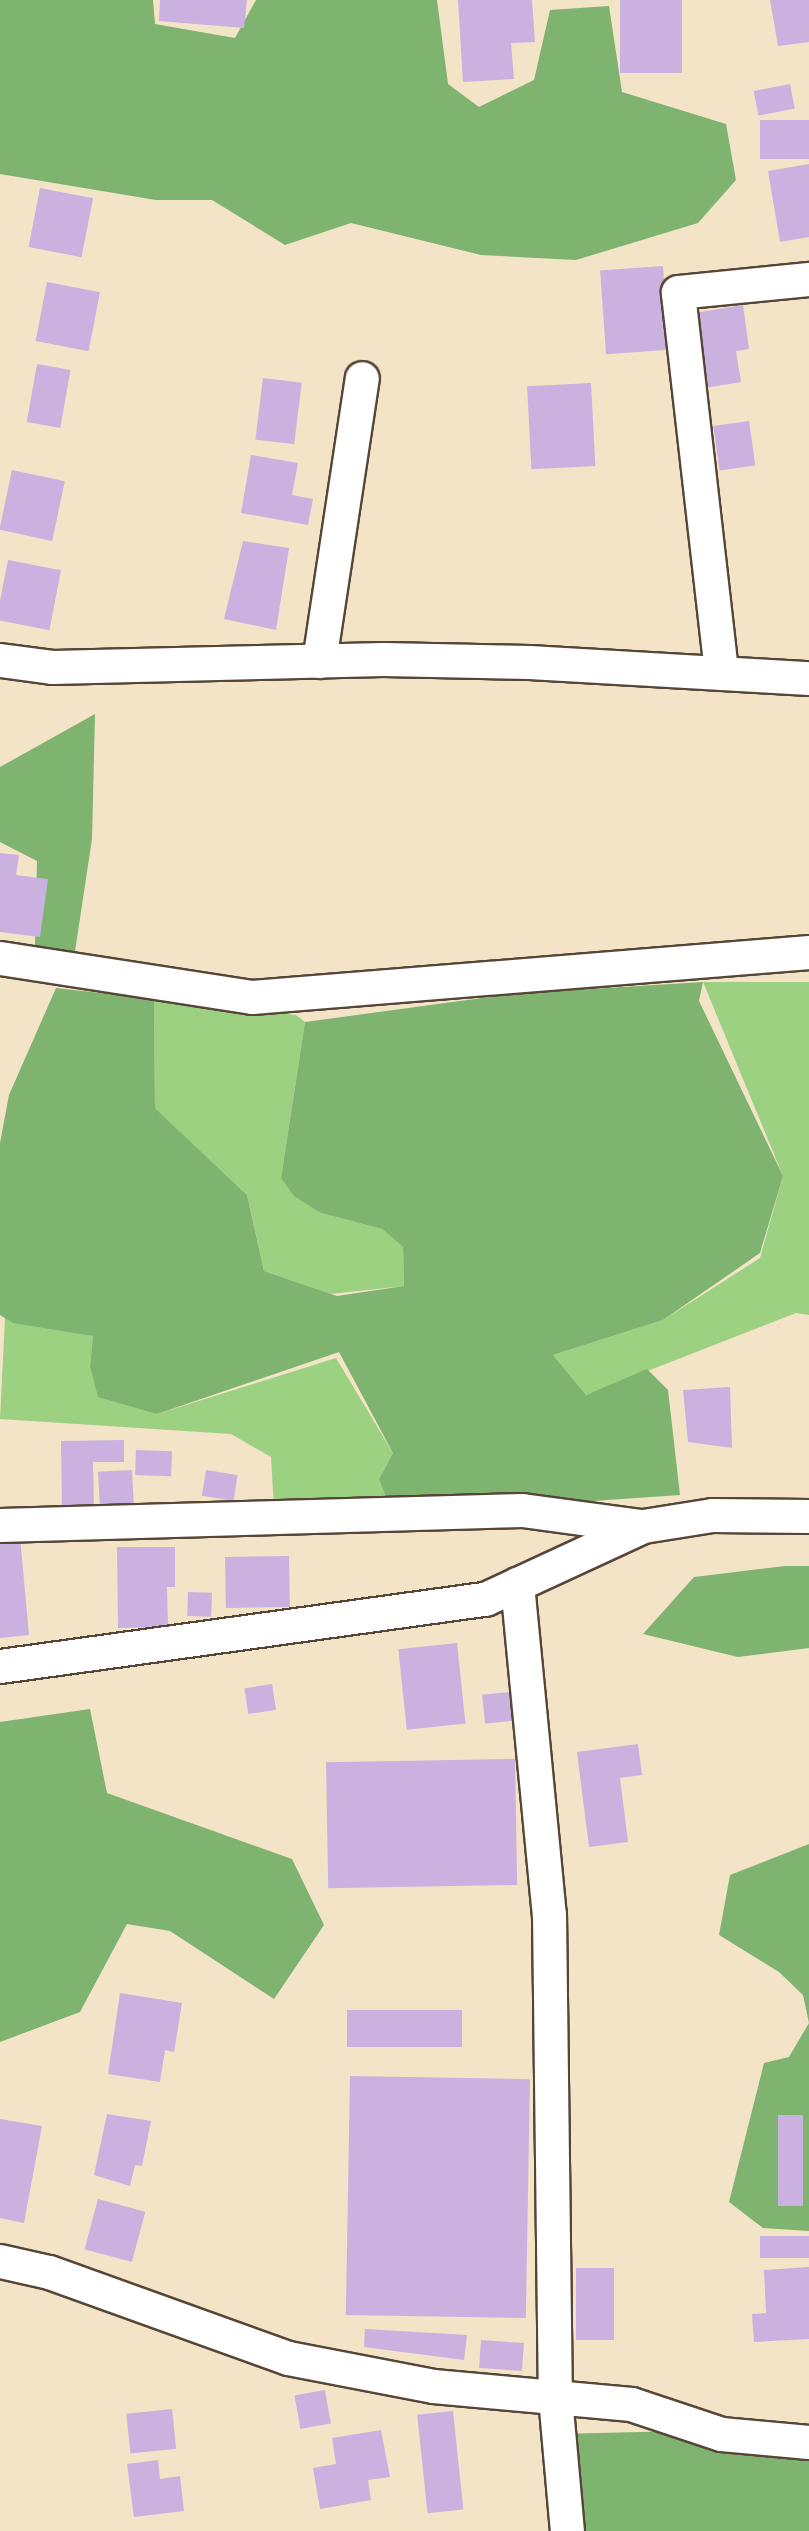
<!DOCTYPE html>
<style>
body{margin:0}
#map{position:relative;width:809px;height:2531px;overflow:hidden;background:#f3e3c7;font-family:"Shantell Sans",sans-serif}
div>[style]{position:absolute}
.green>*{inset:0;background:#9dd182}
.forest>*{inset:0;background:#7eb370}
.building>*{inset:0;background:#cbb1e0;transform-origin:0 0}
.roads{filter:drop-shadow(2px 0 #574637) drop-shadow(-2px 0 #574637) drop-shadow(0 2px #574637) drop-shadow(0 -2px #574637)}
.minor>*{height:33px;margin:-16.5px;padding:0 16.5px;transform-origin:16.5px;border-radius:16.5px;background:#fff}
span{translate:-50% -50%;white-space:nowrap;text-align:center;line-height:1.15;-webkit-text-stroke:6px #fcf5e5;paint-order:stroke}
</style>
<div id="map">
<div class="green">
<div style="clip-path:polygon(703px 982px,809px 982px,809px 1315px,796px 1313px,586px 1395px,553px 1355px,663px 1320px,760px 1258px,783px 1176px)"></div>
<div style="clip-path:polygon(154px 999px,296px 1015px,305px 1022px,281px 1178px,321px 1213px,382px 1229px,403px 1247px,404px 1286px,331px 1294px,264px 1271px,247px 1195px,155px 1108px)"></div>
<div style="clip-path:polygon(5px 1318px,93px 1336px,90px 1366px,157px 1414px,336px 1358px,393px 1453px,379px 1479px,388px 1503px,274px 1508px,271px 1457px,231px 1434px,0 1419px)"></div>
</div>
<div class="forest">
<div style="clip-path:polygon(0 0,153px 0,155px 24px,235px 38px,256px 0,437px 0,448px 84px,479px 107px,534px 80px,550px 10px,609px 6px,622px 92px,726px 124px,736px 180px,698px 223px,576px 260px,481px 255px,351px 223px,285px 245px,212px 200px,156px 200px,0 174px)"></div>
<div style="clip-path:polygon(95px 714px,92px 839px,74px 958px,35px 946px,37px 861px,0 842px,0 767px)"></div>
<div style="clip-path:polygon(703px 982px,699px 1001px,783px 1176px,760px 1253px,663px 1320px,553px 1355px,586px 1395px,647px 1369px,668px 1390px,680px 1495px,578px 1502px,388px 1503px,379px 1479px,393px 1453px,339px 1352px,157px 1414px,98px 1397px,90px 1366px,93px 1336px,13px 1323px,0 1315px,0 1143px,9px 1095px,56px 988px,154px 999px,155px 1108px,247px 1195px,264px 1271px,337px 1296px,404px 1286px,403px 1247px,382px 1229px,321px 1213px,294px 1196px,281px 1178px,305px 1022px,511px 994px)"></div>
<div style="clip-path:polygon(785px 1566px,809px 1566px,809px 1648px,738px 1657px,643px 1634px,694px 1577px)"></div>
<div style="clip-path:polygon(90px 1709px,107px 1793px,292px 1859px,324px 1925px,274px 1999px,170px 1931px,127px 1924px,80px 2012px,0 2042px,0 1722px)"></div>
<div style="clip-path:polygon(809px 1844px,809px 2231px,763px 2228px,729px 2202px,764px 2063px,789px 2057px,809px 2023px,803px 1995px,779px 1972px,719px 1935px,730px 1875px)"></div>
<div style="clip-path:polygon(682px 2431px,809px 2444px,809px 2531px,569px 2531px,558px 2434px)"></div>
</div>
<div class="building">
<div style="clip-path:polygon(160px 0,247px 0,244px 28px,159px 21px)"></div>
<div style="clip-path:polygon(458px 0,532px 0,535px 42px,511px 43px,514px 79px,463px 82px)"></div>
<div style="left:620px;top:0;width:62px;height:73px"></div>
<div style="clip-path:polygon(770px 0,809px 0,809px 42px,778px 46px)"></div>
<div style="left:790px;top:84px;width:25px;height:37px;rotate:79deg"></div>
<div style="left:809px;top:120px;width:39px;height:49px;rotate:90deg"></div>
<div style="clip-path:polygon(809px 164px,809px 237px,780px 242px,768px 171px)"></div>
<div style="left:40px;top:188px;width:54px;height:60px;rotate:11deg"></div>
<div style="left:663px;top:266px;width:84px;height:63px;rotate:86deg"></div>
<div style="left:47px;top:282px;width:54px;height:60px;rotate:11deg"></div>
<div style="clip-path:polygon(743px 305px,749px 349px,736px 351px,741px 382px,705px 388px,694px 313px)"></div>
<div style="left:37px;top:364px;width:34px;height:59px;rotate:10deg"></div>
<div style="left:263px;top:378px;width:39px;height:62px;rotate:7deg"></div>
<div style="left:591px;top:383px;width:83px;height:64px;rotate:87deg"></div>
<div style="left:749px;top:421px;width:45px;height:36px;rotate:82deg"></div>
<div style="clip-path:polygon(251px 455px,298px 463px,292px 495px,313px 499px,308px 525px,241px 513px)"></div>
<div style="left:12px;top:470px;width:54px;height:61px;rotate:12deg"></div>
<div style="clip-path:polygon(243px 541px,289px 548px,276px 630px,224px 619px)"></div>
<div style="left:8px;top:560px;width:54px;height:61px;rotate:11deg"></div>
<div style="clip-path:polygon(0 853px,19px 855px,16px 875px,48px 879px,40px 937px,0 932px)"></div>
<div style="clip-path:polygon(730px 1387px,732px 1448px,688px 1442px,683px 1390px)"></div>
<div style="clip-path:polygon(124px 1440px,124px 1462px,93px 1462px,94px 1510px,62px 1511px,61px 1441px)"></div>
<div style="left:136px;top:1450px;width:36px;height:25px;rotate:2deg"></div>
<div style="left:132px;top:1470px;width:45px;height:34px;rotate:87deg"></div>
<div style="left:206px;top:1470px;width:32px;height:26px;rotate:9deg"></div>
<div style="clip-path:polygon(20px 1537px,29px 1635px,0 1638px,0 1539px)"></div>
<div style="clip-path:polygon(117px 1547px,175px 1547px,175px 1587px,167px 1587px,168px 1627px,118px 1628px)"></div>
<div style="left:289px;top:1556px;width:51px;height:64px;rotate:89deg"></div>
<div style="left:188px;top:1592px;width:24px;height:24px;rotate:2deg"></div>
<div style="left:457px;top:1643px;width:81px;height:59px;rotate:84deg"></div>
<div style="left:272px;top:1684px;width:26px;height:28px;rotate:81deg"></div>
<div style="left:509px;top:1692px;width:29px;height:27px;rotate:84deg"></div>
<div style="clip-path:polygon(638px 1744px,642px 1775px,620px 1778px,628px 1842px,589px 1847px,577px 1752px)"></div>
<div style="left:515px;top:1759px;width:126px;height:189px;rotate:89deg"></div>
<div style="clip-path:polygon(120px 1993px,182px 2003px,174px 2052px,165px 2050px,160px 2082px,108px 2074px)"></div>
<div style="left:347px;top:2010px;width:115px;height:37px"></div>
<div style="left:350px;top:2076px;width:180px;height:239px;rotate:1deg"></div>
<div style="clip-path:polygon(107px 2114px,151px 2121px,142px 2166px,135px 2165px,130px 2186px,94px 2175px)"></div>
<div style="left:778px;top:2115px;width:25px;height:91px"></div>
<div style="clip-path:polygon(0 2119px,42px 2126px,24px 2223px,0 2218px)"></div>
<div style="left:98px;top:2199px;width:49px;height:52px;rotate:15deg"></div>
<div style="left:809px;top:2236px;width:22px;height:49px;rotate:90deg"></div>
<div style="clip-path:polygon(809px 2267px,809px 2339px,754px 2342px,752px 2314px,766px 2313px,764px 2270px)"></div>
<div style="left:576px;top:2268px;width:38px;height:72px"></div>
<div style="clip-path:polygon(365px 2329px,467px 2335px,464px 2360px,364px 2347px)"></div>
<div style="left:481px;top:2340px;width:43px;height:28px;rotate:4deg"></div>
<div style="left:325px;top:2390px;width:34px;height:31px;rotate:80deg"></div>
<div style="left:172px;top:2409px;width:40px;height:46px;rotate:84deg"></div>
<div style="left:453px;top:2411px;width:99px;height:36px;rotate:84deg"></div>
<div style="clip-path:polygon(381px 2430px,390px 2477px,368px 2480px,371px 2500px,320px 2509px,313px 2468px,336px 2464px,332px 2438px)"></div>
<div style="clip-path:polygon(158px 2460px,160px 2479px,180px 2476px,184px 2511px,134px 2517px,127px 2464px)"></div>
</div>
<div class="roads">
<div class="minor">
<div style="left:0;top:660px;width:52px;rotate:7.7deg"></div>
<div style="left:52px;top:667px;width:331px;rotate:-1.4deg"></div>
<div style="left:383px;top:659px;width:146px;rotate:1.2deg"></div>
<div style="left:529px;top:662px;width:280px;rotate:3.3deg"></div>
<div style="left:319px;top:661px;width:286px;rotate:-81.4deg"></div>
<div style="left:721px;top:671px;width:381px;rotate:-96.5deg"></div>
<div style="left:678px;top:292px;width:132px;rotate:-5.7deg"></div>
<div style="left:0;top:958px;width:255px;rotate:8.8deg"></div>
<div style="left:252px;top:997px;width:559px;rotate:-4.62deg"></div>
<div style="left:0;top:1525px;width:522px;rotate:-1.65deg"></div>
<div style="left:522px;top:1510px;width:120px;rotate:7.7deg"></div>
<div style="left:517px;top:1584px;width:332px;rotate:84.5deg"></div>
<div style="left:549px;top:1914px;width:483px;rotate:89.3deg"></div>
<div style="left:555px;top:2397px;width:135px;rotate:84.9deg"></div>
<div style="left:0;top:1666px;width:490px;rotate:-7.9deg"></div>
<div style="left:485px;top:1599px;width:174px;rotate:-24.8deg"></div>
<div style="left:643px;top:1526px;width:70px;rotate:-9.1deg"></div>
<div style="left:712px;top:1515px;width:97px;rotate:0.6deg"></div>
<div style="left:0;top:2261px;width:50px;rotate:12.7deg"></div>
<div style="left:49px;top:2272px;width:254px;rotate:19.8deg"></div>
<div style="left:288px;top:2358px;width:148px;rotate:10.9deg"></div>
<div style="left:433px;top:2386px;width:199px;rotate:5.2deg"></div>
<div style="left:631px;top:2404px;width:95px;rotate:18.4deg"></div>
<div style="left:721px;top:2434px;width:88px;rotate:5.2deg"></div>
</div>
</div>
</div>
